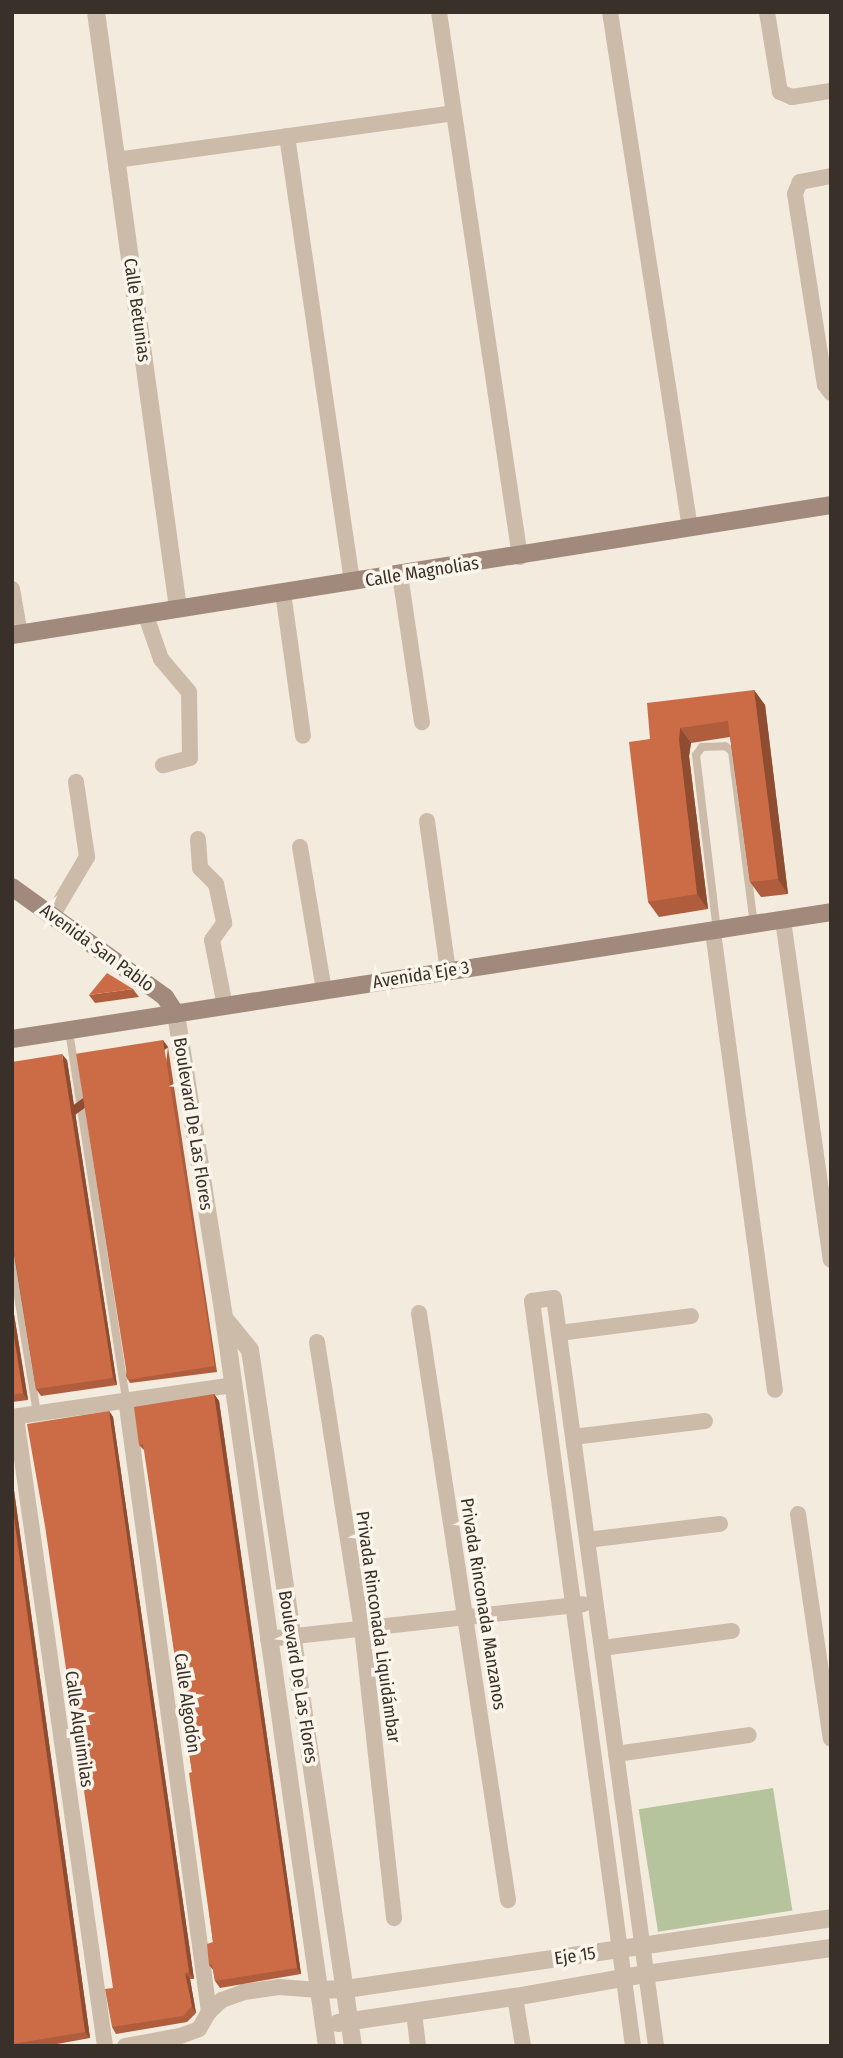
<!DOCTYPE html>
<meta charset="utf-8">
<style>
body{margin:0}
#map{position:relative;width:843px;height:2058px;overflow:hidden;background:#f4ebdf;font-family:"Fira Sans Condensed",sans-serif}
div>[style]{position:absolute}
.green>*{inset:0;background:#b6c49e;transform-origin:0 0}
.service>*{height:8px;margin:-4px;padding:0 4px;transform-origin:4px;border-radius:4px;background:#cdbbaa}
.minor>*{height:16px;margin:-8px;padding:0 8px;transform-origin:8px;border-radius:8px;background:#cdbbaa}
.tertiary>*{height:18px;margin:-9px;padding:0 9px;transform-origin:9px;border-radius:9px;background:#cdbbaa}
.secondary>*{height:18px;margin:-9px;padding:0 9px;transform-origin:9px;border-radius:9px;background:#a18a7b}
.wall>*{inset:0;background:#af5d3c}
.shaded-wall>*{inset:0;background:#8e4c31;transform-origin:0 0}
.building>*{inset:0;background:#cb6c46;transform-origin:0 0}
span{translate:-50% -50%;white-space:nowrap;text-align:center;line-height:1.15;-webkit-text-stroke:7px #fbf5ec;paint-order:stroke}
.street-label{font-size:18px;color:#3a302a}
.frame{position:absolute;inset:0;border:14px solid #3a302a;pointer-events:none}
</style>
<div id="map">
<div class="green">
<div style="left:773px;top:1788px;width:124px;height:136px;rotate:81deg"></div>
</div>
<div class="service">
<div style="left:717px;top:931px;width:177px;rotate:-96.8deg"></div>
<div style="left:696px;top:755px;width:10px;rotate:-53deg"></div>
<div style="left:702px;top:747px;width:23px;rotate:-2deg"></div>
<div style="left:725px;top:746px;width:9px;rotate:36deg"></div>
<div style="left:732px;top:751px;width:174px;rotate:82.8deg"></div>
<div style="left:69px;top:1031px;width:372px;rotate:81.2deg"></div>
<div style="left:12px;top:1259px;width:157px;rotate:80.8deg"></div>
</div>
<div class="minor">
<div style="left:439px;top:12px;width:551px;rotate:81.55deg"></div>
<div style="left:610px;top:12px;width:522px;rotate:81.19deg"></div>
<div style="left:767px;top:12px;width:81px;rotate:80.8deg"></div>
<div style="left:780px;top:92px;width:13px;rotate:23deg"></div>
<div style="left:792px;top:97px;width:39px;rotate:-9deg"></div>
<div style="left:287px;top:136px;width:451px;rotate:81.7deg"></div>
<div style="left:116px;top:160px;width:340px;rotate:-7.9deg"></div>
<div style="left:831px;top:176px;width:32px;rotate:169deg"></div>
<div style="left:800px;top:182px;width:13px;rotate:113deg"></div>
<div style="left:795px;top:194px;width:193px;rotate:81.1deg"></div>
<div style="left:825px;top:385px;width:10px;rotate:53deg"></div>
<div style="left:400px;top:575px;width:149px;rotate:81.5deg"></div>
<div style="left:12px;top:589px;width:46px;rotate:79.9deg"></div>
<div style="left:283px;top:592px;width:145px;rotate:82.1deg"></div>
<div style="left:145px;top:613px;width:49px;rotate:70.8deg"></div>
<div style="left:161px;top:659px;width:43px;rotate:49.7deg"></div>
<div style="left:189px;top:692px;width:66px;rotate:89.1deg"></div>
<div style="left:190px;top:758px;width:28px;rotate:165deg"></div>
<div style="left:427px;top:821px;width:150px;rotate:82deg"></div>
<div style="left:198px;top:839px;width:29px;rotate:86deg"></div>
<div style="left:200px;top:868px;width:23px;rotate:45deg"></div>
<div style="left:216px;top:884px;width:40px;rotate:78deg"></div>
<div style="left:224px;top:923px;width:21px;rotate:125deg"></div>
<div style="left:212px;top:940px;width:67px;rotate:78.9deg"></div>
<div style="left:300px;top:847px;width:145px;rotate:80.5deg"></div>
<div style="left:52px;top:916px;width:69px;rotate:-59.3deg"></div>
<div style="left:87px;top:857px;width:76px;rotate:-98.3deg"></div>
<div style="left:783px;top:920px;width:343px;rotate:82deg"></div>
<div style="left:713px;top:932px;width:462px;rotate:82.3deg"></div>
<div style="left:419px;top:1313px;width:594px;rotate:81.38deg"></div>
<div style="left:559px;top:1333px;width:133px;rotate:-7.3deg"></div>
<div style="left:317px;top:1342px;width:290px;rotate:81.1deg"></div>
<div style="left:362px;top:1628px;width:292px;rotate:83.7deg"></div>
<div style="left:126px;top:1399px;width:619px;rotate:82.29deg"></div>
<div style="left:12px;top:1417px;width:223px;rotate:-8.2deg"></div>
<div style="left:16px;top:1417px;width:635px;rotate:81.95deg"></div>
<div style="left:573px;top:1437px;width:133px;rotate:-6.9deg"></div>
<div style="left:798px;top:1514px;width:227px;rotate:81.7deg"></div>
<div style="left:587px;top:1540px;width:134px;rotate:-6.9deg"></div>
<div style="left:268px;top:1639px;width:317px;rotate:-6.3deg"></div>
<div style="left:602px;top:1648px;width:131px;rotate:-7.5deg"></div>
<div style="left:616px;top:1754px;width:134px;rotate:-8.1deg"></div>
<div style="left:515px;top:1997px;width:50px;rotate:80.7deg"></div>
<div style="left:414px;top:2013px;width:33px;rotate:83deg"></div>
<div style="left:125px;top:2046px;width:56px;rotate:-10.3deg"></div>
<div style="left:180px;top:2036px;width:20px;rotate:-20deg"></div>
<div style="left:199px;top:2029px;width:20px;rotate:-60deg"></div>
<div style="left:209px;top:2012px;width:18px;rotate:-43deg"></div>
<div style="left:222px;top:2000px;width:23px;rotate:-20deg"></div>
<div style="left:244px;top:1992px;width:35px;rotate:-8deg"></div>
<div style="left:279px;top:1987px;width:40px;rotate:4.3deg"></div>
<div style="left:633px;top:2046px;width:752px;rotate:-97.72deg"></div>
<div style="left:532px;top:1301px;width:22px;rotate:-8deg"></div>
<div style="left:554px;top:1298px;width:755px;rotate:82.23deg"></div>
</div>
<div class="tertiary">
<div style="left:96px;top:12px;width:602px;rotate:82.17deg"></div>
<div style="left:176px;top:1014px;width:308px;rotate:81deg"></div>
<div style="left:224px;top:1318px;width:735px;rotate:81.95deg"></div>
<div style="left:224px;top:1318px;width:41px;rotate:50.9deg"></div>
<div style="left:250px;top:1350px;width:704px;rotate:81.58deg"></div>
<div style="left:319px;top:1990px;width:27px;rotate:-2deg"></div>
<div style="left:346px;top:1989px;width:490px;rotate:-8.3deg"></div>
<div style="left:338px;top:2023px;width:179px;rotate:-8.4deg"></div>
<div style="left:515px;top:1997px;width:133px;rotate:-10deg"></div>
<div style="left:646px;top:1974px;width:187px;rotate:-8deg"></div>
</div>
<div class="secondary">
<div style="left:12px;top:635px;width:829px;rotate:-9.02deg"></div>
<div style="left:12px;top:887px;width:188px;rotate:35.7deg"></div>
<div style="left:165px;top:997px;width:20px;rotate:57deg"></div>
<div style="left:12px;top:1039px;width:829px;rotate:-8.81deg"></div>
</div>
<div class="wall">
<div style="clip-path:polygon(754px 690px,765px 705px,788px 894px,761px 897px,750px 882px,730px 737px,691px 743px,689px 756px,708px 909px,659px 917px,648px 902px,650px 739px)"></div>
<div style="clip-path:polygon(133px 989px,139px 997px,95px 1003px,89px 995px)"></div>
<div style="clip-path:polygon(168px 1047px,217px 1372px,130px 1383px,126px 1376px)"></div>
<div style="clip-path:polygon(67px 1060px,117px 1385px,41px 1396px,36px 1389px,14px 1255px,12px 1253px,12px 1062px)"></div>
<div style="clip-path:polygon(12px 1302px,28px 1400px,12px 1402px)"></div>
<div style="clip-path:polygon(214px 1394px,219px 1401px,301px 1974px,220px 1988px,215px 1981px,213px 1970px,209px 1965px,213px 1942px,192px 1772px,145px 1451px,139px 1445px)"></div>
<div style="clip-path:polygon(109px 1411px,113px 1417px,194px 1979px,190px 1979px,196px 2013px,187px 2022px,116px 2034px,112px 2027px,113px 1988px)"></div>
<div style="clip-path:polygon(12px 1476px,90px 2038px,46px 2046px,12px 2046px)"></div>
</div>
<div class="shaded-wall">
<div style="clip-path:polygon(754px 690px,765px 705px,788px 894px,778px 879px)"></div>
<div style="clip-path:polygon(680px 728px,691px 743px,689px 756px,708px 909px,697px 894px,679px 740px)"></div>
<div style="left:163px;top:1040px;width:9px;height:330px;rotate:54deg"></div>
<div style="clip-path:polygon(62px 1054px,67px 1060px,117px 1385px,113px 1378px)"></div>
<div style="clip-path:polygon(12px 1302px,28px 1400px,23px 1393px,12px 1324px)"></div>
<div style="clip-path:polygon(214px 1394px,219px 1401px,301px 1974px,297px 1968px)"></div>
<div style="clip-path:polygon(109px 1411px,113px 1417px,194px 1979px,189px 1972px)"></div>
<div style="clip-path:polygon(12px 1476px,90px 2038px,85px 2032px,12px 1503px)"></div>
<div style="clip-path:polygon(185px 1973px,190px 1979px,196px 2013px,192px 2006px)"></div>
</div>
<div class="building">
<div style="clip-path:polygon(754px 690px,778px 879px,750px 882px,728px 721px,680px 728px,679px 740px,697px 894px,648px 902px,629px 742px,650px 739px,647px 703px)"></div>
<div style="clip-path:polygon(107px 973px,133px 989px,89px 995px)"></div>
<div style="left:163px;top:1040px;width:330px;height:88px;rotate:81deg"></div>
<div style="clip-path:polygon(62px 1054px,113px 1378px,36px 1389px,14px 1251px,12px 1250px,12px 1062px)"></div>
<div style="clip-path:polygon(12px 1324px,23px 1393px,12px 1395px)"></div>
<div style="clip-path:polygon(214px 1394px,297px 1968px,215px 1981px,212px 1964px,209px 1965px,207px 1944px,213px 1942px,189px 1773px,192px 1772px,143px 1444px,139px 1445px,134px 1407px)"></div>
<div style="clip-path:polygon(109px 1411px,189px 1972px,185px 1973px,192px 2006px,183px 2016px,112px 2027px,105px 1989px,113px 1988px,45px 1526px,27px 1424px)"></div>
<div style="clip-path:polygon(12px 1503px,85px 2032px,12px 2044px)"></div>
</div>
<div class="street-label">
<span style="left:137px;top:310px;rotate:82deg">Calle Betunias</span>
<span style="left:422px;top:572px;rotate:-9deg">Calle Magnolias</span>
<span style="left:97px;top:948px;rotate:36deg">Avenida San Pablo</span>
<span style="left:421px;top:975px;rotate:-9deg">Avenida Eje 3</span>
<span style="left:193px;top:1124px;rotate:81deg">Boulevard De Las Flores</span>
<span style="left:483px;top:1604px;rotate:81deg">Privada Rinconada Manzanos</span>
<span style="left:378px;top:1627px;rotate:82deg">Privada Rinconada Liquidámbar</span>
<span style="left:298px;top:1677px;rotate:81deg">Boulevard De Las Flores</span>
<span style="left:187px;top:1703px;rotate:82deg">Calle Algodón</span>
<span style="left:79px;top:1729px;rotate:82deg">Calle Alquimilas</span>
<span style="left:575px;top:1956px;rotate:-8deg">Eje 15</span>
</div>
<div class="frame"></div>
</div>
